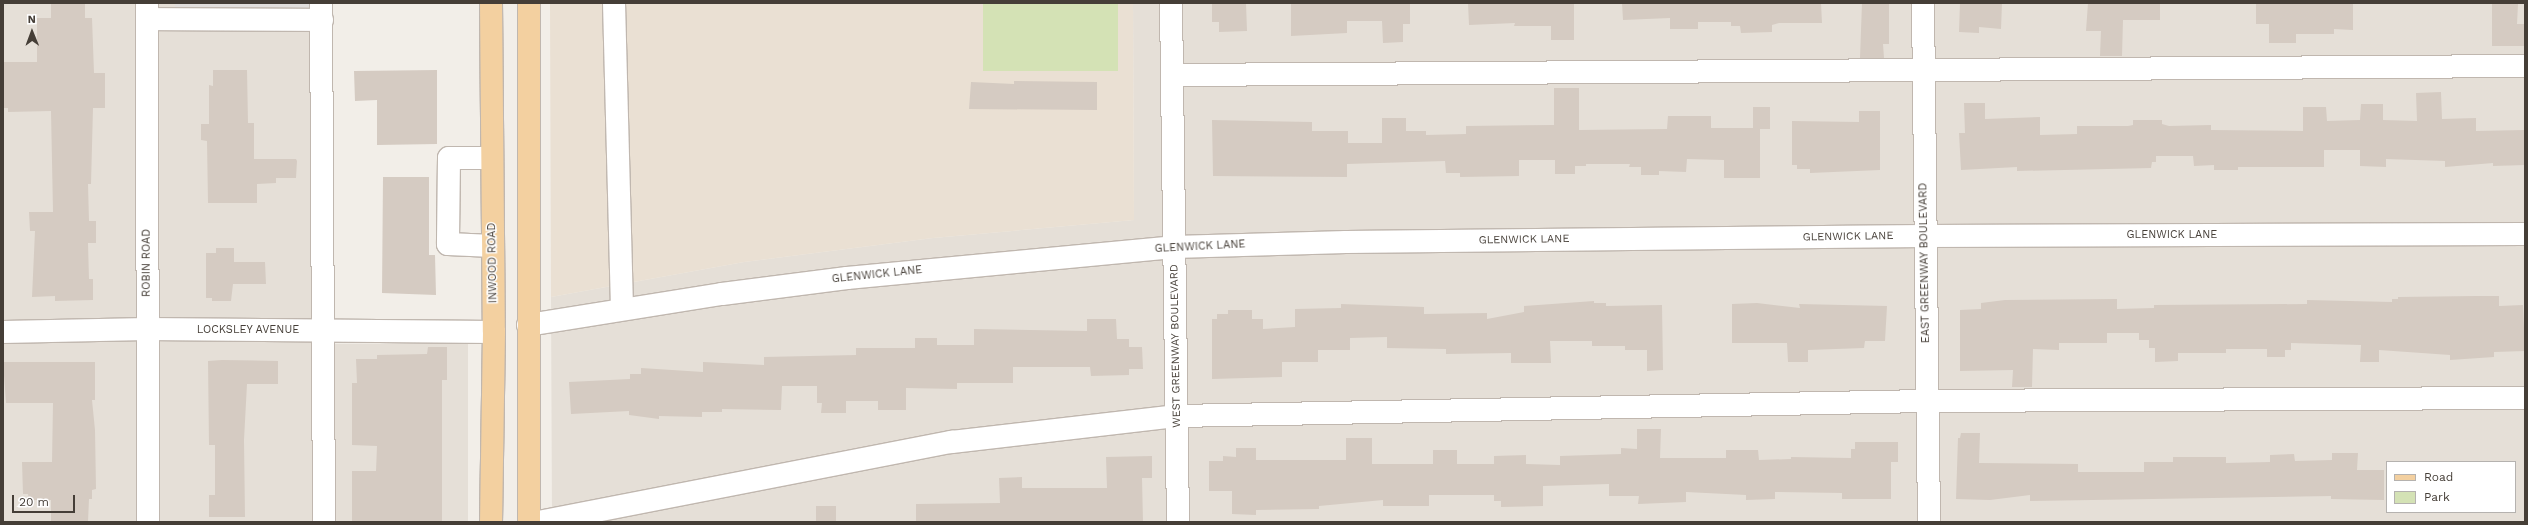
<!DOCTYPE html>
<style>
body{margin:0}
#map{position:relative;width:2528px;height:525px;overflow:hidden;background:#f2eee8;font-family:"Work Sans",sans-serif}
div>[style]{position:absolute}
.residential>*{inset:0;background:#e5dfd7}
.education>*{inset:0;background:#eae0d3}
.green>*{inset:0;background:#d4e2b5;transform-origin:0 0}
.parking>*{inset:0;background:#e1dedc}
.building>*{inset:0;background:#d5cbc2;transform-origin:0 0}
.roads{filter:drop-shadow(1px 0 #c0b7af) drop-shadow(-1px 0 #c0b7af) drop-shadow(0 1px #c0b7af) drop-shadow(0 -1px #c0b7af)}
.minor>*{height:22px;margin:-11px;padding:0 11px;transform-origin:11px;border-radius:11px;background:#fff}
.major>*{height:22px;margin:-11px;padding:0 11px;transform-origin:11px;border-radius:11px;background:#f3d0a0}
span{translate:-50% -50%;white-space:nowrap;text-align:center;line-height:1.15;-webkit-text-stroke:3px #fff;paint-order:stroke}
.street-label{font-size:11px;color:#453e37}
.frame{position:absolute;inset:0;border:4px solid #453e37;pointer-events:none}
.legend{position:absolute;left:2386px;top:461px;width:130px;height:52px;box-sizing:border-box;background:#fff;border:1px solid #b5b2af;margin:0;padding:5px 7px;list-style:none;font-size:12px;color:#453e37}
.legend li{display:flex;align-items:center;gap:8px;height:20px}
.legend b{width:20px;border:1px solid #b5b2af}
.north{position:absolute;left:12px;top:12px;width:40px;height:40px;-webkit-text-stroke:3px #fff;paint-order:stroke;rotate:359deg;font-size:11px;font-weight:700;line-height:16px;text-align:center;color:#453e37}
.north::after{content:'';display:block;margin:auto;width:14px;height:18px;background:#453e37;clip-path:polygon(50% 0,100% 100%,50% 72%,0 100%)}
.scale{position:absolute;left:12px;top:495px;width:63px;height:18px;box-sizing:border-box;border:2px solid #453e37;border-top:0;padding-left:5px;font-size:12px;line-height:14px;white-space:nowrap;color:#453e37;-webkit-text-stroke:3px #fff;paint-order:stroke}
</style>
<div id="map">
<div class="residential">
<div style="clip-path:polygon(3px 3px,175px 3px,176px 11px,320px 9px,321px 344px,468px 343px,468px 522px,3px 522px)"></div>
<div style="clip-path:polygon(evenodd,1133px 3px,2525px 3px,2525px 522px,552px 522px,551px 297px,744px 262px,933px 238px,1134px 220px,1133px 3px,2387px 462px,2515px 462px,2515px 512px,2387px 512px,2387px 462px)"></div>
</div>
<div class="education">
<div style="clip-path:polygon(550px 3px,1133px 3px,1134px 220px,933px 238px,744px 262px,551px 297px)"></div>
</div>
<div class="green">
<div style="left:983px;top:3px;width:135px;height:68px"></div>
</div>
<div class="parking">
<div style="clip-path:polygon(175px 3px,320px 3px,320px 9px,175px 11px)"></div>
</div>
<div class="building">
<div style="clip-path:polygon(51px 3px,85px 3px,85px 18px,92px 18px,94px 73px,105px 73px,105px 108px,93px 108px,91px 184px,88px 184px,89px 221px,96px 221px,96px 243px,88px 243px,89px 279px,93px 279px,93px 300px,55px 301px,55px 296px,32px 297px,35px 231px,30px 231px,29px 212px,53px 212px,51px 111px,8px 112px,8px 108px,3px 108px,3px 62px,37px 62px,37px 18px,51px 18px)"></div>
<div style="clip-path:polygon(1212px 3px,1246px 3px,1247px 31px,1219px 32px,1219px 22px,1212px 22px)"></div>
<div style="clip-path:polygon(1291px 3px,1410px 3px,1410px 24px,1403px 24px,1403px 42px,1383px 43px,1382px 21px,1347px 21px,1347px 33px,1291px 36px)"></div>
<div style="clip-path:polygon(1468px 3px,1574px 3px,1574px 40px,1551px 40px,1551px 26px,1514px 26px,1515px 23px,1469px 25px)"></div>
<div style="clip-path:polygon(1622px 3px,1821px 3px,1822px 23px,1779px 23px,1772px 25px,1772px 32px,1741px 33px,1740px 26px,1731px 26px,1731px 22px,1698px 22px,1698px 29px,1670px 29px,1670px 18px,1623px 20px)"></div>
<div style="clip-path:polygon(1862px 3px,1889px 3px,1889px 44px,1883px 44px,1884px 58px,1860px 58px)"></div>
<div style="clip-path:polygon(1960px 3px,2002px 3px,2001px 29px,1979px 27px,1979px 33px,1959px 32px)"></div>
<div style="clip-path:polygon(2088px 3px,2160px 3px,2160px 20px,2123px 20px,2122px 56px,2100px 56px,2101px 31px,2086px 31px)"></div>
<div style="clip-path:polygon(2256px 3px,2353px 3px,2353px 30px,2334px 29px,2334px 34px,2296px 34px,2296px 43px,2269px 43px,2269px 24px,2256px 24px)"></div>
<div style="clip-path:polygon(2492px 3px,2518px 4px,2517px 24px,2525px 24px,2525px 46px,2492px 46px)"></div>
<div style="clip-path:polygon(213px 70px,247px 70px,248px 123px,254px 123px,254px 159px,296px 159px,297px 161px,296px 178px,276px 178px,276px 183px,257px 184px,257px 203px,208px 203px,207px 141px,201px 140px,201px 124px,209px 124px,209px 85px,213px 86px)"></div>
<div style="clip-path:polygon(437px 70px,437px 144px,377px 145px,377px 100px,355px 101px,354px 71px)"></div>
<div style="clip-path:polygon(1014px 81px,1097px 82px,1097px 110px,969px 109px,971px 82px,1014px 84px)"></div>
<div style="clip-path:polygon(1554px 88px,1579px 88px,1579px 130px,1667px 129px,1668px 116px,1711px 116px,1711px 128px,1753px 128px,1753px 107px,1770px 107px,1770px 129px,1760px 129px,1760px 178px,1724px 178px,1724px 160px,1687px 159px,1686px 172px,1659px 171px,1659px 175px,1641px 175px,1641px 167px,1629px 167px,1630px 164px,1586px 164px,1586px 166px,1575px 166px,1575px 174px,1555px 174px,1555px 160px,1519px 160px,1519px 176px,1460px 177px,1460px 173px,1446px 173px,1445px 161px,1347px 164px,1347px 177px,1213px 176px,1212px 120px,1312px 122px,1312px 131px,1348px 131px,1348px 143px,1382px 143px,1382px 118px,1406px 118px,1406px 131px,1426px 131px,1426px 135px,1466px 134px,1466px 126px,1554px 125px)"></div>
<div style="clip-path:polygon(2441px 92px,2442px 119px,2476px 118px,2476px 131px,2525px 130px,2525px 165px,2493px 166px,2493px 163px,2445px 167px,2445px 161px,2386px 159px,2386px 167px,2360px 166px,2360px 150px,2324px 150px,2324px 167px,2238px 167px,2238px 170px,2214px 170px,2214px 165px,2194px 166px,2193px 156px,2156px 156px,2156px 162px,2152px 162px,2151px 168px,2017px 171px,2017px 167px,1961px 170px,1959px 133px,1965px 133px,1964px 103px,1985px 103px,1985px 119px,2040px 117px,2040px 135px,2077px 134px,2077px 126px,2128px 126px,2133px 125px,2133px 120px,2162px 120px,2162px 124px,2169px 126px,2211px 125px,2211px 130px,2303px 131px,2303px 107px,2326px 107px,2327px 121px,2360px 120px,2361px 104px,2383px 104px,2383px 120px,2417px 121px,2416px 93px)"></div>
<div style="clip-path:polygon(1859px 111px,1880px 111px,1880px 170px,1810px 173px,1810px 169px,1797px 169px,1797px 165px,1792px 165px,1792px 121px,1859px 122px)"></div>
<div style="clip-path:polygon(383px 177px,429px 177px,429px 255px,435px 255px,436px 295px,382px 293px)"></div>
<div style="clip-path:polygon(216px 248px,234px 248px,234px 262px,265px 262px,266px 284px,233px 284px,231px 301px,212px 301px,212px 298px,206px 298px,206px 253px,216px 253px)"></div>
<div style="clip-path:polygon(2476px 296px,2499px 296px,2499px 306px,2523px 305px,2525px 351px,2494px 352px,2494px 357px,2450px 360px,2450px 355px,2379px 350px,2379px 362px,2360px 362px,2361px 345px,2291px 343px,2291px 350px,2285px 350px,2285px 357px,2267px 357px,2267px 349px,2226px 349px,2226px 353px,2178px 353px,2178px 361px,2155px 362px,2155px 348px,2149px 348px,2149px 340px,2139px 340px,2139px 333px,2107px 333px,2107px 343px,2059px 343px,2059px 350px,2033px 349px,2032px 387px,2012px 387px,2013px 370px,1960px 371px,1960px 310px,1981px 309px,1981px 303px,2005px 300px,2117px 299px,2117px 309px,2154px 308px,2154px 305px,2307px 304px,2307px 300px,2392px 302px,2392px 299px,2398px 299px,2398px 297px)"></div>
<div style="clip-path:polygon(1594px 301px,1594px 303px,1606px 303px,1606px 306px,1662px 305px,1663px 370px,1647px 371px,1647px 350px,1625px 350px,1625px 346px,1592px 346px,1592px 341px,1550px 341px,1551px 363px,1511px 363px,1511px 353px,1446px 354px,1446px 349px,1387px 348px,1387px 337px,1350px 338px,1350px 350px,1318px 350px,1318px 362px,1282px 362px,1282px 377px,1212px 379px,1212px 319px,1217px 319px,1217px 314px,1228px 314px,1228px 310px,1252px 310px,1252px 319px,1263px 319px,1263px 329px,1295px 327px,1295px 309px,1341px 308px,1341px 304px,1424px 307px,1424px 314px,1487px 313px,1487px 319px,1524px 312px,1524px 306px)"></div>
<div style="clip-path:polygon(1757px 303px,1800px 308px,1799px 304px,1887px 306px,1885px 341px,1865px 341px,1864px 348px,1808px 350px,1808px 362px,1788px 362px,1787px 343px,1732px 343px,1732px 304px)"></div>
<div style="clip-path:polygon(1087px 319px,1116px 319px,1117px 339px,1129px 339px,1129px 347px,1142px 347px,1143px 369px,1129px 369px,1129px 375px,1091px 376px,1090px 367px,1013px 367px,1013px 383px,957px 383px,957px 389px,906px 388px,906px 410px,878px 410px,878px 401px,846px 401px,846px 413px,821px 413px,822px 403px,817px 403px,817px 386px,782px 386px,781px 410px,722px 409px,722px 412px,702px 412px,702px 417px,659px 416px,659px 419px,629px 415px,629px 411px,571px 414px,569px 382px,630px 379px,630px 374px,641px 374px,641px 368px,703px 372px,703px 362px,764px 365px,764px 357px,856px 355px,856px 348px,915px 348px,915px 338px,937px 338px,937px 345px,974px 345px,974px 329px,1087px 331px)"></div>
<div style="clip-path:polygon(428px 347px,447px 347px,447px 380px,442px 380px,442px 522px,352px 522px,352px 471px,376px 471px,377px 446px,352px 445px,352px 383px,357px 383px,356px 359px,377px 359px,377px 355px,427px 354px)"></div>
<div style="clip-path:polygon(222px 360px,278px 361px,278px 384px,247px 384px,244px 440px,245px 517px,209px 517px,209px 495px,215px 495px,215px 445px,209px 445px,208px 361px)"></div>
<div style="clip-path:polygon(3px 362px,95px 362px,95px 400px,92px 400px,95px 430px,96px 489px,92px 490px,92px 499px,89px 499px,88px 522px,51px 522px,51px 500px,29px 500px,28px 494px,23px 494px,22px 462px,52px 462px,53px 403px,6px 403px)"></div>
<div style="clip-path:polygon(1637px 429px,1661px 429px,1660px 458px,1726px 458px,1726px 450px,1758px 450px,1759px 460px,1791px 459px,1791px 457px,1851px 458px,1851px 449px,1855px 449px,1855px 442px,1898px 442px,1898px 462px,1891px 462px,1891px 499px,1842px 499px,1842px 493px,1775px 492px,1775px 499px,1746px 500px,1746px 495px,1686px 492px,1686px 502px,1638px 504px,1639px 496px,1609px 496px,1609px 484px,1543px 486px,1543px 506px,1501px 507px,1501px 501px,1494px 501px,1494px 495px,1429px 495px,1429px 506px,1383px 506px,1383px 500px,1319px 506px,1319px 509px,1256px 510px,1256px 515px,1232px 514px,1232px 491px,1209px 491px,1209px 461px,1223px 461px,1223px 456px,1236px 457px,1236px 448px,1256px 448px,1256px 460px,1346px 460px,1346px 438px,1372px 438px,1372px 464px,1433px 464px,1433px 450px,1457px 450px,1457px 464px,1494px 464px,1494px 456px,1526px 455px,1526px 464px,1560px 465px,1560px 456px,1621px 454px,1621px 448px,1637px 449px)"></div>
<div style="clip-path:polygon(1961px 433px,1980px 433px,1979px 463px,2078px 464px,2078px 472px,2144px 472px,2144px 462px,2173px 462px,2173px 457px,2226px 457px,2226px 463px,2270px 462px,2270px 455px,2294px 454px,2295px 461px,2332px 460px,2332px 453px,2358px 453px,2357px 470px,2384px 470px,2384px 500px,2331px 499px,2331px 496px,2030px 501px,2030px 495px,1990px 500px,1956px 499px,1958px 438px,1960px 438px)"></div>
<div style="clip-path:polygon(1152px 456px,1152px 478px,1142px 478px,1143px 522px,916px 522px,916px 504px,1000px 503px,999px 478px,1022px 477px,1022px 488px,1107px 488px,1106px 457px)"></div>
<div style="left:816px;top:506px;width:20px;height:16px"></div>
</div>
<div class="roads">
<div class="minor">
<div style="left:147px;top:3px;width:519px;rotate:89.89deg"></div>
<div style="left:321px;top:3px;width:519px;rotate:89.67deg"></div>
<div style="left:614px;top:3px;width:306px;rotate:88.5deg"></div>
<div style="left:1171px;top:3px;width:519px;rotate:89.23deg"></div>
<div style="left:1923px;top:3px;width:519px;rotate:89.34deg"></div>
<div style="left:147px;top:19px;width:175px;rotate:0.3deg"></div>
<div style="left:1172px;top:75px;width:1353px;rotate:-0.38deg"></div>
<div style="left:492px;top:158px;width:43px;rotate:180deg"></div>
<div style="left:449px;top:158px;width:86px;rotate:90.7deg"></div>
<div style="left:448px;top:244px;width:45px;rotate:2.5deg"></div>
<div style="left:528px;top:325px;width:196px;rotate:-9.1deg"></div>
<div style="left:722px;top:294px;width:126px;rotate:-7.3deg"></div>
<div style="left:847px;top:278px;width:328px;rotate:-5.4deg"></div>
<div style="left:1174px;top:247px;width:172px;rotate:-1.7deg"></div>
<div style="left:1346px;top:242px;width:579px;rotate:-0.59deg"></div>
<div style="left:1925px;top:236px;width:600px;rotate:-0.19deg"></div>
<div style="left:3px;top:332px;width:144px;rotate:-1.2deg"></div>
<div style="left:147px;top:329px;width:347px;rotate:0.5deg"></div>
<div style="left:539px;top:522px;width:421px;rotate:-11deg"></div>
<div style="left:952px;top:442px;width:227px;rotate:-6.6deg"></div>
<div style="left:1178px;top:416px;width:750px;rotate:-1.15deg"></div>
<div style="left:1928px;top:401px;width:597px;rotate:-0.29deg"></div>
</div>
<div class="major">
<div style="left:491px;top:3px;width:329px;rotate:89.5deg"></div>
<div style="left:494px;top:332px;width:190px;rotate:90.9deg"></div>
<div style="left:529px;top:3px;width:519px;rotate:90deg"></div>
</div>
</div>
<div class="street-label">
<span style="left:2172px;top:235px">GLENWICK LANE</span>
<span style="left:1848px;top:237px;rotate:-1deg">GLENWICK LANE</span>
<span style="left:1524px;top:240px;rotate:-1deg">GLENWICK LANE</span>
<span style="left:1200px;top:247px;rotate:-3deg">GLENWICK LANE</span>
<span style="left:147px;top:263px;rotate:-90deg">ROBIN ROAD</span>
<span style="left:493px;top:263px;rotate:-91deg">INWOOD ROAD</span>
<span style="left:1925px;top:263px;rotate:-91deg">EAST GREENWAY BOULEVARD</span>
<span style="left:877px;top:275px;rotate:-6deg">GLENWICK LANE</span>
<span style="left:248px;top:330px">LOCKSLEY AVENUE</span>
<span style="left:1176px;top:346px;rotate:-91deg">WEST GREENWAY BOULEVARD</span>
</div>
<div class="frame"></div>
<ul class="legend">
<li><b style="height:5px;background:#f3d0a0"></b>Road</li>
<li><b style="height:11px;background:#d4e2b5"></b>Park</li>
</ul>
<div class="north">N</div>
<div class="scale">20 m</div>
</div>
